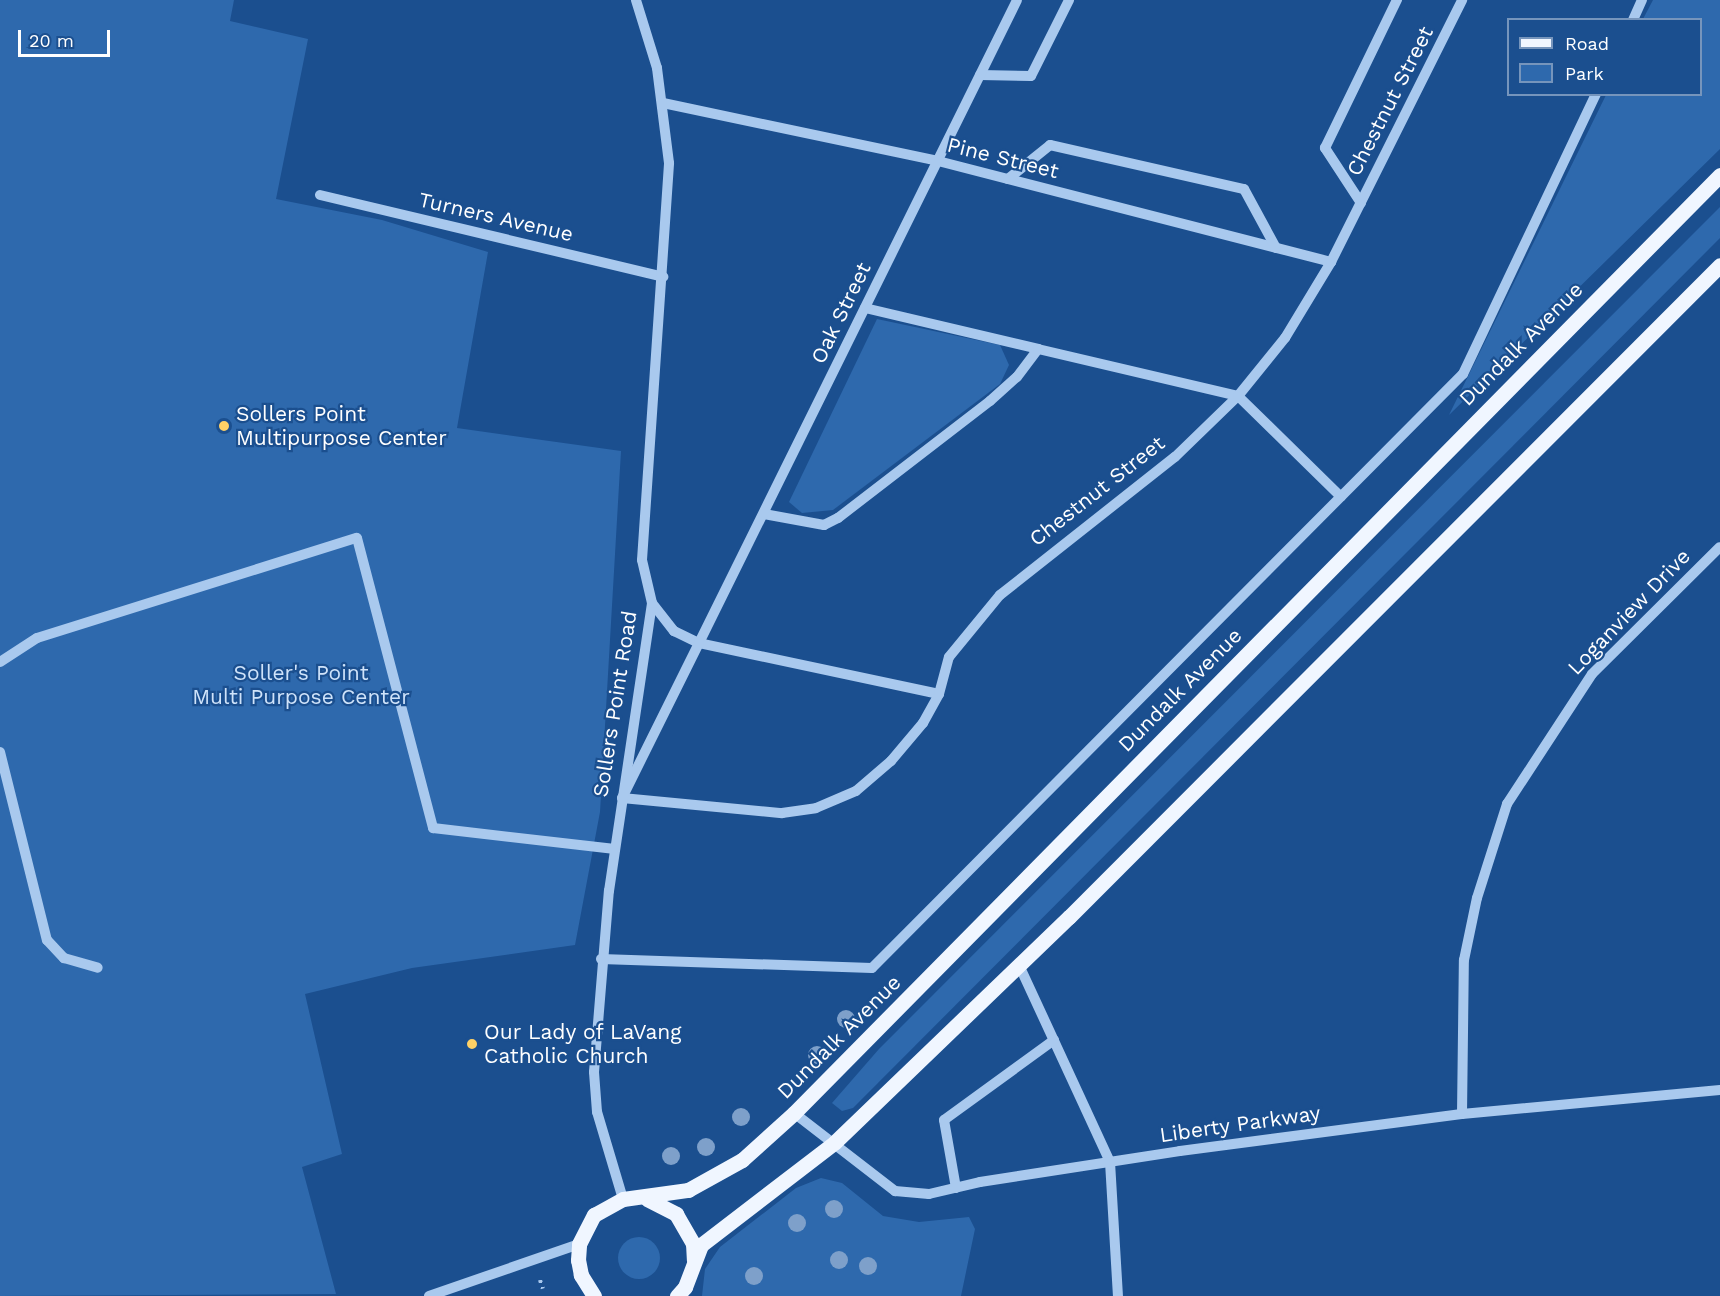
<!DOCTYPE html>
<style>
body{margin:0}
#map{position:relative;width:1720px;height:1296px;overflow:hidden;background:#1b4f8f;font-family:"Work Sans",sans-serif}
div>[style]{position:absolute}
.green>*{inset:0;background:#2e69ad}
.round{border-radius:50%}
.path>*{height:4px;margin-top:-2px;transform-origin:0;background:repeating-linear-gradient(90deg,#a9c9ee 0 3px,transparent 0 7.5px)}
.minor>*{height:10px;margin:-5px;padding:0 5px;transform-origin:5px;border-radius:5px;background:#a9c9ee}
.major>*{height:15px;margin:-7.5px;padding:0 7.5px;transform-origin:7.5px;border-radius:7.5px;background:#f0f6ff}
.trees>*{width:18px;height:18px;margin:-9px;border-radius:50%;background:#7ea0ca}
.dots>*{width:16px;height:16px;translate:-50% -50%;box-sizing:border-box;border:3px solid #1b4f8f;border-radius:50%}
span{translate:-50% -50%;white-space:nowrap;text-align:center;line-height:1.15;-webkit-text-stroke:4.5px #1b4f8f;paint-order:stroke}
.street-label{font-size:21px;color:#fff}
.poi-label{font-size:21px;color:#fff}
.left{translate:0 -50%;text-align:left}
.park-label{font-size:21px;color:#cfe3fa}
.legend{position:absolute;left:1507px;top:18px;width:195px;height:78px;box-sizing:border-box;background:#1b4f8f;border:2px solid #7695bc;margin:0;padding:8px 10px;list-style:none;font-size:18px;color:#fff}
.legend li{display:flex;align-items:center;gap:12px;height:30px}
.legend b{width:30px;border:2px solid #7695bc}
.scale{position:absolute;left:18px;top:30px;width:92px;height:27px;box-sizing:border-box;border:3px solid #fff;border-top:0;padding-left:8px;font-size:18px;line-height:21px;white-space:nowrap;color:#fff;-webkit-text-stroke:4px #1b4f8f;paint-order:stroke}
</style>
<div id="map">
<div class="green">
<div style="clip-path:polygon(0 0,234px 0,230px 21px,308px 39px,276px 199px,382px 220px,488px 252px,457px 428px,621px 451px,600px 812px,575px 945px,412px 968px,305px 994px,342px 1154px,302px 1167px,336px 1294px,0 1296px)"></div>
<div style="clip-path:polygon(1653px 0,1720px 0,1720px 149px,1449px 415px,1606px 95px,1700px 94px,1700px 20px,1643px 19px)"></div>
<div style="clip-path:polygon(1720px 207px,1720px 238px,853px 1108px,842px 1111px,832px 1103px,879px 1049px)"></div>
<div style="clip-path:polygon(877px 319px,1000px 345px,1009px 365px,1000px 384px,833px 510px,802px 513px,789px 502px)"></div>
<div style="clip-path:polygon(821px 1178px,842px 1183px,883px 1216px,919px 1222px,969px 1217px,975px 1229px,961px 1296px,702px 1296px,705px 1269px,720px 1247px,796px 1188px)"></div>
<div class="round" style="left:618px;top:1237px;width:42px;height:42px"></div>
</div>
<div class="path">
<div style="left:540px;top:1280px;width:9px;rotate:72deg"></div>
</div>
<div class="minor">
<div style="left:1633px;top:20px;width:22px;rotate:-66deg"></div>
<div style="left:980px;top:75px;width:51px;rotate:1.1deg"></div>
<div style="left:1031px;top:76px;width:85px;rotate:-63.4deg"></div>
<div style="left:663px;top:103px;width:281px;rotate:11.9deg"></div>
<div style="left:938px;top:161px;width:406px;rotate:14.4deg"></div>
<div style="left:1008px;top:179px;width:54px;rotate:-39deg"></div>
<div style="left:1050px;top:145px;width:199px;rotate:12.8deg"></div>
<div style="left:1244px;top:189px;width:67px;rotate:61.5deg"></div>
<div style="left:320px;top:195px;width:353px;rotate:13.4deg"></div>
<div style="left:1361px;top:203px;width:66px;rotate:-123.2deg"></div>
<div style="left:1325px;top:148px;width:165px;rotate:-64.1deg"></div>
<div style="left:865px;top:308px;width:178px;rotate:13.3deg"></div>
<div style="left:764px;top:514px;width:61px;rotate:10.4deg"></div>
<div style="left:824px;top:525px;width:16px;rotate:-27deg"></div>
<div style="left:838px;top:518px;width:192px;rotate:-37.6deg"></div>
<div style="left:990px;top:401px;width:36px;rotate:-42deg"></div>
<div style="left:1017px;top:377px;width:35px;rotate:-53deg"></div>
<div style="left:1038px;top:349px;width:205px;rotate:13.2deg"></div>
<div style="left:1238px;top:396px;width:144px;rotate:44.4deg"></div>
<div style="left:652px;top:603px;width:36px;rotate:52deg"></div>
<div style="left:674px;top:631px;width:28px;rotate:26deg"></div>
<div style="left:699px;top:643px;width:717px;rotate:-63.68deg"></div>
<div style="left:0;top:662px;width:44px;rotate:-33deg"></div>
<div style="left:37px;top:638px;width:335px;rotate:-17.4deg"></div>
<div style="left:357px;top:538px;width:300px;rotate:75.3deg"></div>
<div style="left:433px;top:828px;width:183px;rotate:6.6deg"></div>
<div style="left:939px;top:694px;width:245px;rotate:-168deg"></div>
<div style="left:699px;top:643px;width:173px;rotate:116.4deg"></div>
<div style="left:622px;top:798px;width:161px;rotate:5.4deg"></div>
<div style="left:782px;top:813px;width:34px;rotate:-8deg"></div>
<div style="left:816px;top:808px;width:43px;rotate:-23deg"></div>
<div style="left:856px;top:791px;width:46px;rotate:-40.6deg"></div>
<div style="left:891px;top:761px;width:50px;rotate:-49.9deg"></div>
<div style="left:923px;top:723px;width:33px;rotate:-61deg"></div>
<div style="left:939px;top:694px;width:38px;rotate:-75deg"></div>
<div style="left:949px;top:657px;width:80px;rotate:-50.6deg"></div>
<div style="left:1000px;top:595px;width:223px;rotate:-38.3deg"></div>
<div style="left:1175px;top:457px;width:88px;rotate:-44.1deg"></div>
<div style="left:1238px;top:396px;width:75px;rotate:-51deg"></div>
<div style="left:1285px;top:338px;width:89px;rotate:-58.8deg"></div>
<div style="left:1331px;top:262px;width:293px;rotate:-63.4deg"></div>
<div style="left:0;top:752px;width:194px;rotate:76deg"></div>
<div style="left:47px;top:940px;width:25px;rotate:47deg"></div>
<div style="left:64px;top:958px;width:35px;rotate:16deg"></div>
<div style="left:601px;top:959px;width:271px;rotate:1.9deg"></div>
<div style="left:872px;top:968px;width:838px;rotate:-45.15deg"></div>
<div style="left:1463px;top:374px;width:310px;rotate:-64.6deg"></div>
<div style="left:1019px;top:965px;width:217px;rotate:65.2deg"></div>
<div style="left:1110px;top:1162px;width:134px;rotate:86.6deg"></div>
<div style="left:794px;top:1113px;width:128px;rotate:37.7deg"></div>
<div style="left:895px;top:1191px;width:34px;rotate:5deg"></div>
<div style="left:929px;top:1194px;width:52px;rotate:-13.2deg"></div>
<div style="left:980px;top:1182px;width:202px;rotate:-8.8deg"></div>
<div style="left:1180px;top:1151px;width:284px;rotate:-7.5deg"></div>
<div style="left:1462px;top:1114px;width:259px;rotate:-5.3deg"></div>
<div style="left:1462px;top:1114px;width:154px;rotate:-89.3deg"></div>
<div style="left:1464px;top:960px;width:63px;rotate:-78.2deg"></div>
<div style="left:1477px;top:898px;width:99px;rotate:-72.3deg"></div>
<div style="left:1507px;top:804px;width:155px;rotate:-56.8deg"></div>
<div style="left:1592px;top:674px;width:180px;rotate:-44.8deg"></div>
<div style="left:956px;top:1188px;width:69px;rotate:-100deg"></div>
<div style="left:944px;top:1120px;width:136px;rotate:-36deg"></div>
<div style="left:623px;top:1199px;width:91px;rotate:-106.6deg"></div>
<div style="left:597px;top:1112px;width:40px;rotate:-94.3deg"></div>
<div style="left:594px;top:1072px;width:182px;rotate:-85.3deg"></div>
<div style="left:609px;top:891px;width:291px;rotate:-81.5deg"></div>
<div style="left:652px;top:603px;width:44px;rotate:-103.1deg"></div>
<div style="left:642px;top:560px;width:398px;rotate:-86.1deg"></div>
<div style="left:669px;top:163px;width:96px;rotate:-97.2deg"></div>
<div style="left:657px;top:68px;width:71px;rotate:-107.2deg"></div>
<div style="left:429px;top:1296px;width:159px;rotate:-19.1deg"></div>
</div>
<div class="major">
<div style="left:647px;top:1199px;width:33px;rotate:27deg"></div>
<div style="left:676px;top:1214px;width:34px;rotate:60deg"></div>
<div style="left:693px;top:1243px;width:17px;rotate:87deg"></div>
<div style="left:594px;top:1296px;width:25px;rotate:-122deg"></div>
<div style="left:581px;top:1275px;width:15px;rotate:-101deg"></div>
<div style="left:578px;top:1260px;width:16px;rotate:-86deg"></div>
<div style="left:579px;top:1244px;width:33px;rotate:-63deg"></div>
<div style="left:594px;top:1215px;width:33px;rotate:-29deg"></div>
<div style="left:623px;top:1199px;width:66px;rotate:-7.9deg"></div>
<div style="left:688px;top:1190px;width:62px;rotate:-29.1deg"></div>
<div style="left:742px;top:1160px;width:70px;rotate:-42.1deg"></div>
<div style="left:794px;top:1113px;width:1318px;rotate:-45.37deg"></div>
<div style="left:677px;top:1296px;width:12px;rotate:-48deg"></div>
<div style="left:685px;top:1287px;width:45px;rotate:-69.1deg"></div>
<div style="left:701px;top:1245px;width:169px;rotate:-37.5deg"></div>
<div style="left:835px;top:1142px;width:325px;rotate:-43.9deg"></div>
<div style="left:1069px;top:917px;width:921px;rotate:-45.04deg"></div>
</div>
<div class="trees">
<div style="left:846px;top:1019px"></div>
<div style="left:817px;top:1055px"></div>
<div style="left:741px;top:1117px"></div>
<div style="left:706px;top:1147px"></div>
<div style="left:671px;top:1156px"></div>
<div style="left:834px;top:1209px"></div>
<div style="left:797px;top:1223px"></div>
<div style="left:839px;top:1260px"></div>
<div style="left:868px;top:1266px"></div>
<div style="left:754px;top:1276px"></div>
</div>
<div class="dots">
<div style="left:224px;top:426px;background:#ffd166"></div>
<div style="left:472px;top:1044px;background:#ffd166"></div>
</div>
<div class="street-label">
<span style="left:1390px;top:101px;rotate:-63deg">Chestnut Street</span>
<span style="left:1003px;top:158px;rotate:14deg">Pine Street</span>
<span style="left:496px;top:217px;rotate:13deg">Turners Avenue</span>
<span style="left:841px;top:313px;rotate:-64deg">Oak Street</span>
<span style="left:1521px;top:344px;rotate:-45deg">Dundalk Avenue</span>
<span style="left:1097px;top:491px;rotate:-38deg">Chestnut Street</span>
<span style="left:1629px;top:612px;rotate:-46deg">Loganview Drive</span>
<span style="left:1180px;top:690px;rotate:-45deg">Dundalk Avenue</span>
<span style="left:615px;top:704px;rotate:-81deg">Sollers Point Road</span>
<span style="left:839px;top:1037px;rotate:-45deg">Dundalk Avenue</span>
<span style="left:1240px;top:1124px;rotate:-8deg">Liberty Parkway</span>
</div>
<div class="poi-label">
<span class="left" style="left:236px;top:426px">Sollers Point<br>Multipurpose Center</span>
<span class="left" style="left:484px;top:1044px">Our Lady of LaVang<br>Catholic Church</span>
</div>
<div class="park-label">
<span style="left:301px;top:685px">Soller's Point<br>Multi Purpose Center</span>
</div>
<ul class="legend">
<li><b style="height:8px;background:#f0f6ff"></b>Road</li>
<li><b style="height:16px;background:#2e69ad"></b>Park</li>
</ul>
<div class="scale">20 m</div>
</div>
